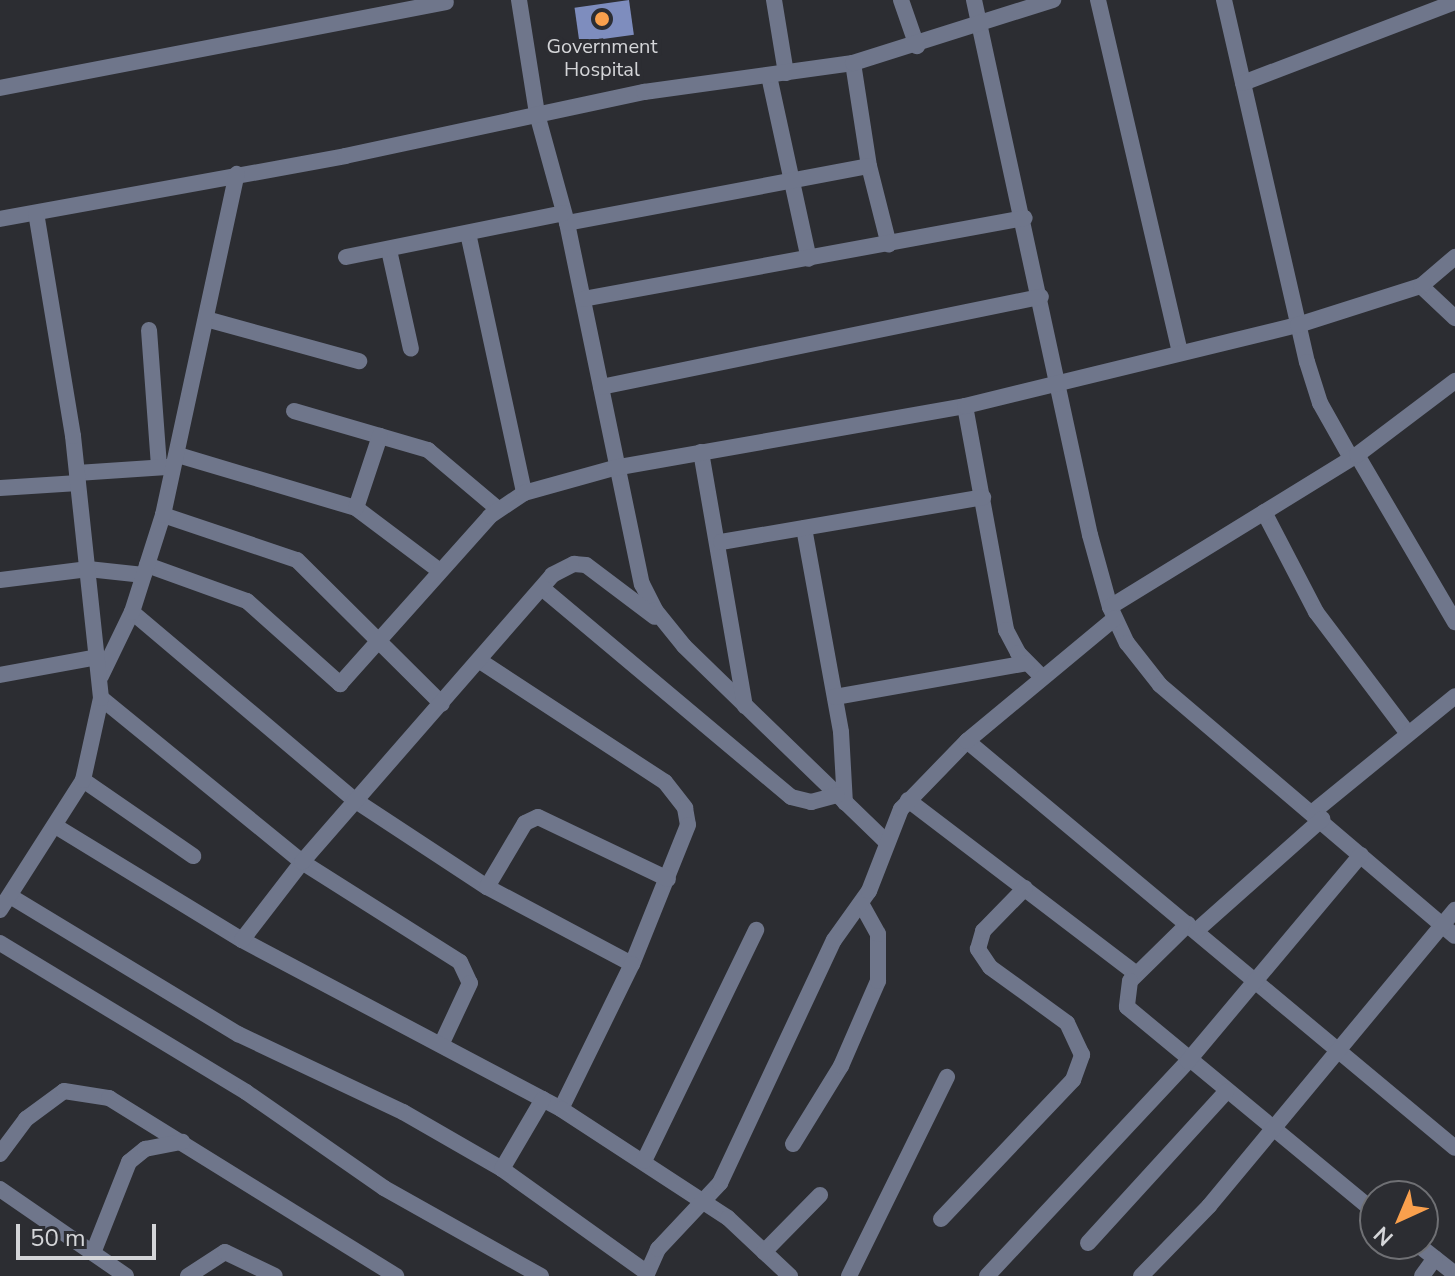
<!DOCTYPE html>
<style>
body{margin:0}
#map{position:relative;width:1455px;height:1276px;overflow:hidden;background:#2c2d32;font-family:"Nunito Sans",sans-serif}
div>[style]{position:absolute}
.building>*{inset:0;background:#7e8dbe;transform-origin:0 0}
.minor>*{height:16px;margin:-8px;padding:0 8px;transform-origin:8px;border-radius:8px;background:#6f768b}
.dots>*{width:22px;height:22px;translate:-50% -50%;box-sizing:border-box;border:4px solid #2c2d32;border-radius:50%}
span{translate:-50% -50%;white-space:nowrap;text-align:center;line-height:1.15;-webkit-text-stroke:8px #2c2d32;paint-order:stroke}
.poi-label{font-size:20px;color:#d4d5d8}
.north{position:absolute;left:1359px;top:1180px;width:80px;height:80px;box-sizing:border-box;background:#2c2d32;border:2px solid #6f7074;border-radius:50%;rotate:224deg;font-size:22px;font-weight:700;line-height:32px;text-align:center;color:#d4d5d8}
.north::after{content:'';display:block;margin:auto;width:28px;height:36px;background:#f9a04d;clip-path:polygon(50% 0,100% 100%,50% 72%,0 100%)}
.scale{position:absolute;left:16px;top:1224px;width:140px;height:36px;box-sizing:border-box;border:4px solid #d4d5d8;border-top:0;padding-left:10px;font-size:24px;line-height:28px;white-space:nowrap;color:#d4d5d8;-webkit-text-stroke:6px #2c2d32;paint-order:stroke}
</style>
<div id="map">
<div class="building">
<div style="left:629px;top:0;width:35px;height:55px;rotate:82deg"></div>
</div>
<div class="minor">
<div style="left:519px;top:0;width:115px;rotate:81deg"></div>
<div style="left:537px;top:114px;width:113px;rotate:74.6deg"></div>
<div style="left:567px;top:223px;width:369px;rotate:78.3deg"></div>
<div style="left:642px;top:584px;width:29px;rotate:63deg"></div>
<div style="left:655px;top:610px;width:46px;rotate:51.1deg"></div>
<div style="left:684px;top:646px;width:280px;rotate:44.1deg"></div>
<div style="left:774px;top:0;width:74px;rotate:80.7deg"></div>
<div style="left:901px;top:0;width:49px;rotate:70.8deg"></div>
<div style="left:974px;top:0;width:547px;rotate:77.77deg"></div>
<div style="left:1090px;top:535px;width:75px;rotate:74.5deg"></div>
<div style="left:1110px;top:607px;width:40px;rotate:65deg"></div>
<div style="left:1127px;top:643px;width:53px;rotate:51.8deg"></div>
<div style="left:1160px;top:685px;width:387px;rotate:40.4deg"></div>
<div style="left:1098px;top:0;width:362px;rotate:76.9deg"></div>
<div style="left:1224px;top:0;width:371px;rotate:77.1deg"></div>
<div style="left:1307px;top:362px;width:43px;rotate:72.4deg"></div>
<div style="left:1320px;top:403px;width:63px;rotate:60.6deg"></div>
<div style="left:853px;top:63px;width:104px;rotate:81.2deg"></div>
<div style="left:869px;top:166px;width:81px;rotate:75.8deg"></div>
<div style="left:769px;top:76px;width:187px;rotate:77.7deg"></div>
<div style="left:1243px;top:83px;width:227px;rotate:-20.9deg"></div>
<div style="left:0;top:88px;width:454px;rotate:-10.9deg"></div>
<div style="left:0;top:219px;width:351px;rotate:-10.3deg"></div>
<div style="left:345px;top:156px;width:306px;rotate:-12.1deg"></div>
<div style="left:644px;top:92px;width:211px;rotate:-7.9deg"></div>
<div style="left:853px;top:63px;width:210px;rotate:-17.5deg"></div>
<div style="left:567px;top:223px;width:307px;rotate:-10.7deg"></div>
<div style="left:468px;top:233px;width:266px;rotate:77.8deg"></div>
<div style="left:389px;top:250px;width:101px;rotate:77.5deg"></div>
<div style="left:346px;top:257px;width:222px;rotate:-11.4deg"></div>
<div style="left:1421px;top:286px;width:47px;rotate:43.3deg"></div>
<div style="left:583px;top:299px;width:449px;rotate:-10.4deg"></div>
<div style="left:206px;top:319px;width:159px;rotate:15.4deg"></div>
<div style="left:149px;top:330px;width:137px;rotate:85.8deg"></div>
<div style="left:601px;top:387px;width:449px;rotate:-11.6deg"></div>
<div style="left:965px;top:406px;width:228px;rotate:79.6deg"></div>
<div style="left:1006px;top:630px;width:26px;rotate:62deg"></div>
<div style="left:1018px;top:653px;width:34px;rotate:45deg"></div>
<div style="left:294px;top:411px;width:140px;rotate:16.2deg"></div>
<div style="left:428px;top:450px;width:92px;rotate:40.1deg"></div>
<div style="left:701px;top:452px;width:258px;rotate:80.2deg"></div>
<div style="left:178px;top:455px;width:186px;rotate:16.6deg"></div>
<div style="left:356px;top:508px;width:105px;rotate:36.9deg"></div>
<div style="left:1357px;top:455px;width:194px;rotate:59.6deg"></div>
<div style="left:77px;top:473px;width:90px;rotate:-3.8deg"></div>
<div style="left:0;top:488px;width:78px;rotate:-3.7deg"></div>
<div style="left:356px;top:508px;width:76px;rotate:-71.6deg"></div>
<div style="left:1264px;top:512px;width:113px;rotate:62.5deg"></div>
<div style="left:1316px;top:612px;width:149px;rotate:52.9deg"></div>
<div style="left:163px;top:515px;width:141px;rotate:18.6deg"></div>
<div style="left:297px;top:560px;width:204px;rotate:44.8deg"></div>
<div style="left:804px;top:528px;width:207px;rotate:79.7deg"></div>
<div style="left:841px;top:732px;width:71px;rotate:86.8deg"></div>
<div style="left:721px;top:542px;width:266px;rotate:-9.7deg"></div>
<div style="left:147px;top:565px;width:106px;rotate:19.8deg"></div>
<div style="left:247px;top:601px;width:125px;rotate:41.7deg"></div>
<div style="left:340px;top:684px;width:225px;rotate:-48.2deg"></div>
<div style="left:490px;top:516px;width:41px;rotate:-34.1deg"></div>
<div style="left:524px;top:493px;width:93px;rotate:-15.5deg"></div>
<div style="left:614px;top:468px;width:356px;rotate:-10deg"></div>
<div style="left:965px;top:406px;width:343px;rotate:-13.7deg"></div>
<div style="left:1298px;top:325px;width:129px;rotate:-17.6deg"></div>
<div style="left:1421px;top:286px;width:45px;rotate:-40.5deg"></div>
<div style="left:0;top:580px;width:89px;rotate:-7.1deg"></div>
<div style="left:88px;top:569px;width:56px;rotate:6.1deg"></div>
<div style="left:542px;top:588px;width:325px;rotate:40deg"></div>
<div style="left:791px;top:797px;width:21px;rotate:14deg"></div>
<div style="left:811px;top:802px;width:27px;rotate:-15deg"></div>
<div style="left:1110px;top:607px;width:290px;rotate:-31.6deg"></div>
<div style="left:1357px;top:455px;width:123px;rotate:-37.1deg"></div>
<div style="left:132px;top:612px;width:293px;rotate:40.2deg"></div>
<div style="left:356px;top:801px;width:157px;rotate:33.3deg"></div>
<div style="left:487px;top:887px;width:164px;rotate:28deg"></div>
<div style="left:480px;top:661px;width:221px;rotate:33.2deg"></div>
<div style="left:665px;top:782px;width:33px;rotate:52deg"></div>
<div style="left:685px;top:808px;width:17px;rotate:80deg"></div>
<div style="left:688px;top:825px;width:150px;rotate:111.9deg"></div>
<div style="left:632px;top:964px;width:161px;rotate:116.1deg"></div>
<div style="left:0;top:675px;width:100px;rotate:-10.4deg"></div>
<div style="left:101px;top:676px;width:71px;rotate:-64.2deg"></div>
<div style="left:132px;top:612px;width:102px;rotate:-72.3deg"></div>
<div style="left:163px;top:515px;width:349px;rotate:-77.8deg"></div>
<div style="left:835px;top:697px;width:195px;rotate:-10deg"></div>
<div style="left:101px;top:698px;width:259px;rotate:39.2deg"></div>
<div style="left:302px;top:862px;width:187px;rotate:32.3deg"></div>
<div style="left:460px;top:962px;width:23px;rotate:65deg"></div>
<div style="left:470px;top:983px;width:68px;rotate:115.1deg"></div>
<div style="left:967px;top:741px;width:635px;rotate:39.83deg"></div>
<div style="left:83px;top:780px;width:134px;rotate:34.6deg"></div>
<div style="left:908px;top:800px;width:287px;rotate:37.3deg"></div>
<div style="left:1313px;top:812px;width:183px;rotate:-39.2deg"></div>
<div style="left:57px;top:827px;width:217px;rotate:31.4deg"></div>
<div style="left:242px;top:940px;width:361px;rotate:27.9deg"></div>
<div style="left:561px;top:1109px;width:199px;rotate:33.1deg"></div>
<div style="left:728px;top:1218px;width:85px;rotate:43.1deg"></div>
<div style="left:487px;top:887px;width:74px;rotate:-59.3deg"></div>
<div style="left:525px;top:823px;width:14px;rotate:-25deg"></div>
<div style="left:538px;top:817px;width:144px;rotate:25.5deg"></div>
<div style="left:10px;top:896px;width:267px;rotate:31.2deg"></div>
<div style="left:238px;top:1034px;width:183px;rotate:25.3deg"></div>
<div style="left:403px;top:1112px;width:114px;rotate:29.9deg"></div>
<div style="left:502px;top:1169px;width:178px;rotate:35.6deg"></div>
<div style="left:0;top:910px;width:154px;rotate:-57.4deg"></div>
<div style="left:83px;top:780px;width:84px;rotate:-77.6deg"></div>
<div style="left:101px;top:698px;width:263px;rotate:-96.1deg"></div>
<div style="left:73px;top:436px;width:226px;rotate:-99.4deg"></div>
<div style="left:1188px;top:924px;width:81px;rotate:135.5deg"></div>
<div style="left:1130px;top:981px;width:26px;rotate:97deg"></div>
<div style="left:1127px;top:1007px;width:322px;rotate:39.6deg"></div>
<div style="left:1196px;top:931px;width:169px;rotate:-41.6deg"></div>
<div style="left:242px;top:940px;width:98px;rotate:-52.4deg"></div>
<div style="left:302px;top:862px;width:381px;rotate:-48.9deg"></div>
<div style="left:552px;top:575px;width:25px;rotate:-27deg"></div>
<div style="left:574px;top:564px;width:12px;rotate:5deg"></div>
<div style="left:586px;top:565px;width:86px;rotate:37deg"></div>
<div style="left:0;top:943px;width:288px;rotate:31.2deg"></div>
<div style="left:246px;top:1092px;width:168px;rotate:34.8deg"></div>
<div style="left:384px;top:1188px;width:180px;rotate:29.3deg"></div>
<div style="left:793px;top:1144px;width:92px;rotate:-58.4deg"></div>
<div style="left:841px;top:1066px;width:93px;rotate:-66.5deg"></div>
<div style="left:878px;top:981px;width:47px;rotate:-90deg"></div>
<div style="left:878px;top:934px;width:35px;rotate:-119deg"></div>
<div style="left:0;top:1154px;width:44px;rotate:-53.4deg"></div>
<div style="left:26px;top:1119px;width:47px;rotate:-36.4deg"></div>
<div style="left:64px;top:1091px;width:46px;rotate:8.8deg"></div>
<div style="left:109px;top:1098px;width:338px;rotate:31.8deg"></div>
<div style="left:644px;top:1161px;width:257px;rotate:-64.1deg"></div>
<div style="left:502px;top:1169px;width:81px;rotate:-59.6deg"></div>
<div style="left:0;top:1189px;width:153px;rotate:34.6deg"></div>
<div style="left:941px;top:1219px;width:192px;rotate:-46.5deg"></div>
<div style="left:1073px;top:1080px;width:27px;rotate:-70deg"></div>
<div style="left:1082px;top:1055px;width:35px;rotate:-115deg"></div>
<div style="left:1067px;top:1023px;width:95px;rotate:-144deg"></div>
<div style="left:990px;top:967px;width:22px;rotate:-124deg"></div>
<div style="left:978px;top:949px;width:19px;rotate:-74deg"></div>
<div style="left:983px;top:931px;width:60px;rotate:-45.7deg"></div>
<div style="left:1088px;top:1243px;width:205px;rotate:-47.6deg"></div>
<div style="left:1417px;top:1244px;width:48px;rotate:38.3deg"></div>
<div style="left:764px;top:1252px;width:80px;rotate:-45.5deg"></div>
<div style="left:93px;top:1253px;width:98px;rotate:-68.4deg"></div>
<div style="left:129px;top:1162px;width:21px;rotate:-39deg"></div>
<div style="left:145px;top:1149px;width:38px;rotate:-11deg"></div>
<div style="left:188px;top:1276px;width:44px;rotate:-33deg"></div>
<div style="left:225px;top:1252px;width:55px;rotate:25.6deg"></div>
<div style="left:646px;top:1276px;width:30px;rotate:-66deg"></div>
<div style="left:658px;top:1249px;width:91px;rotate:-46.8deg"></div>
<div style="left:720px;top:1183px;width:268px;rotate:-64.9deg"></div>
<div style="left:834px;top:940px;width:60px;rotate:-54.5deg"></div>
<div style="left:869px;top:891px;width:88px;rotate:-68.7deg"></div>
<div style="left:901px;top:809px;width:95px;rotate:-45.9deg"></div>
<div style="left:967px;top:741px;width:192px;rotate:-39.7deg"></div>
<div style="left:849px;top:1276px;width:222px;rotate:-63.8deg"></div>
<div style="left:987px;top:1276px;width:294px;rotate:-46.9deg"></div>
<div style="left:1188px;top:1061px;width:269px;rotate:-50deg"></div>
<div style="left:1141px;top:1276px;width:98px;rotate:-45.8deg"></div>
<div style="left:1209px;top:1206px;width:385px;rotate:-50.3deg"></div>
<div style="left:1422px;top:1276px;width:22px;rotate:-54deg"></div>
</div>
<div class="dots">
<div style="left:602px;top:19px;background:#f9a04d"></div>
</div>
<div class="poi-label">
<span style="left:602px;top:58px">Government<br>Hospital</span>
</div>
<div class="north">N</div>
<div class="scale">50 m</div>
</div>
